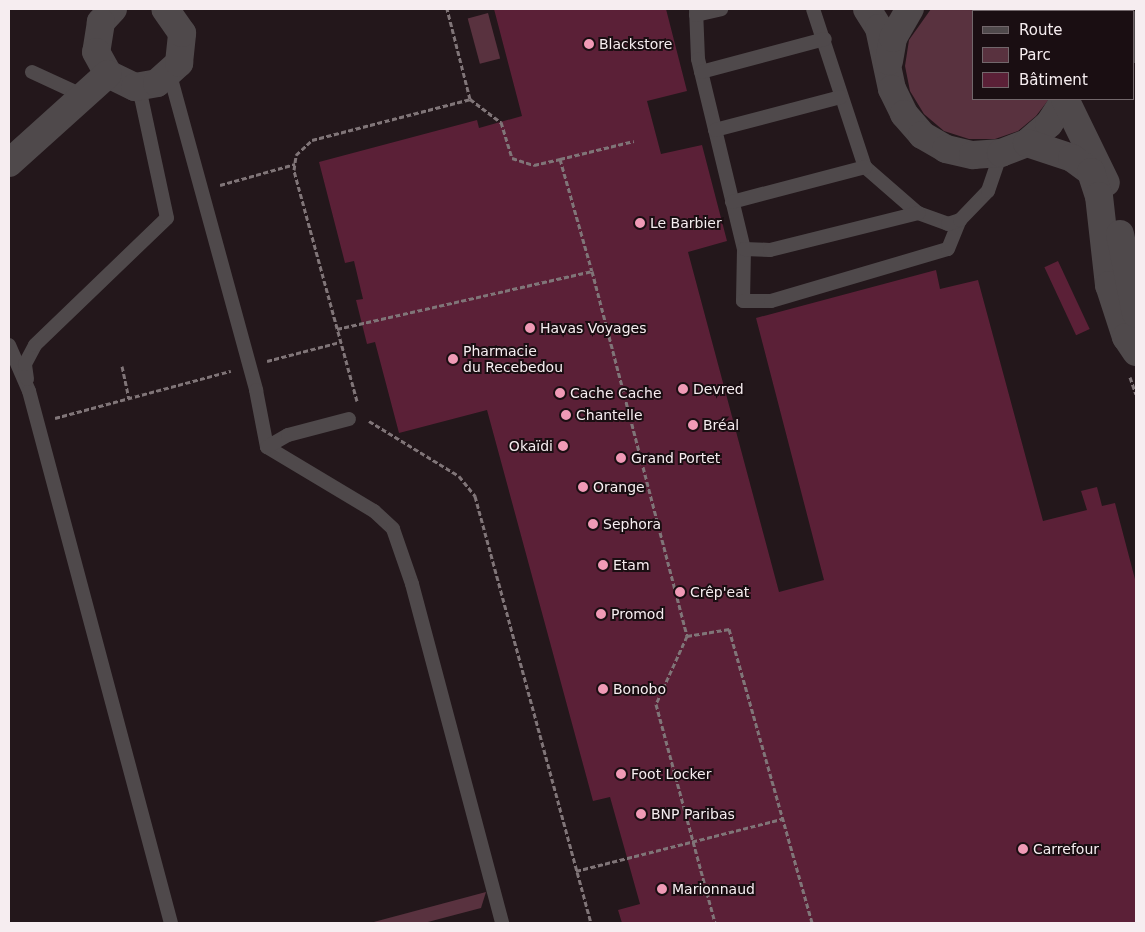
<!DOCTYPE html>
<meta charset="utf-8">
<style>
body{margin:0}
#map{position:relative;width:1145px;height:932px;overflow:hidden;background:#23171b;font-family:"DejaVu Sans",sans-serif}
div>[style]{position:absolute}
.green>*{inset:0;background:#59323f;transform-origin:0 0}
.building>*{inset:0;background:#5b2037;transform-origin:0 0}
.path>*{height:3px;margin-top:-1.5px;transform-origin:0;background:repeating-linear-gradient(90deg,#807578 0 5px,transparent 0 7.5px)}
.service>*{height:14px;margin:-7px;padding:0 7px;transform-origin:7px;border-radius:7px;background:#4f494b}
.minor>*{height:28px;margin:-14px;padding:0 14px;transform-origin:14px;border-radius:14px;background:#4f494b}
.dots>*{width:14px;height:14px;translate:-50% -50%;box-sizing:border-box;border:2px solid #1a0e12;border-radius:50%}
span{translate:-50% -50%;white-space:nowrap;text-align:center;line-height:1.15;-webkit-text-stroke:4px #1a0e12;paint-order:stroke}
.poi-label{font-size:14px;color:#f6edf0}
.left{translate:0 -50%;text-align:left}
.right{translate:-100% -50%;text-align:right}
.frame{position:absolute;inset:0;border:10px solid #f6edf0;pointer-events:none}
.legend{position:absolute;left:972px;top:10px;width:162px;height:90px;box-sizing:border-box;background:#1a0e12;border:1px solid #72676b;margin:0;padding:6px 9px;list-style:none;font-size:15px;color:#f6edf0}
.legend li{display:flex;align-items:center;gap:10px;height:25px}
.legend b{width:25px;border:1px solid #72676b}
</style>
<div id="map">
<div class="green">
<div style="clip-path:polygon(931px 9px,1033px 9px,974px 11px,974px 99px,1049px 99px,1036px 116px,1018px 131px,995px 139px,969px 139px,944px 131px,924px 114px,910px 91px,905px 66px,909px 40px)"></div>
<div style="left:488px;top:13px;width:47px;height:21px;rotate:75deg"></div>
<div style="clip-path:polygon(486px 892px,481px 908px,424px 923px,370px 923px)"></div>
</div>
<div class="building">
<div style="clip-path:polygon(494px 9px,666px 9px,687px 91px,647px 101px,661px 154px,702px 145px,727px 241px,688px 252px,779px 592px,824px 580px,756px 318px,936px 270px,940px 289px,978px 280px,1043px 521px,1087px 510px,1081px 491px,1097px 487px,1102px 506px,1115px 503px,1136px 583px,1136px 923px,622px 923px,618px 910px,640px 904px,610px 797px,593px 801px,487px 410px,399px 433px,375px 342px,367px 344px,356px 300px,363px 299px,354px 261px,345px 263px,319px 162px,477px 120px,479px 128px,522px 116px)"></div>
<div style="left:1058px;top:261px;width:75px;height:15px;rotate:65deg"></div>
</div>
<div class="path">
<div style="left:470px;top:99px;width:39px;rotate:37deg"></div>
<div style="left:501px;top:122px;width:38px;rotate:73deg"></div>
<div style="left:512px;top:158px;width:23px;rotate:18deg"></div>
<div style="left:534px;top:165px;width:27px;rotate:-13deg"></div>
<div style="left:560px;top:159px;width:116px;rotate:74.1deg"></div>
<div style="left:560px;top:159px;width:76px;rotate:-13.7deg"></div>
<div style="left:220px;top:185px;width:78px;rotate:-15.6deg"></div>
<div style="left:337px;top:329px;width:262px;rotate:-12.8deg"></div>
<div style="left:592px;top:271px;width:377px;rotate:75.4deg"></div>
<div style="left:687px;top:636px;width:43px;rotate:-9.5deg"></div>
<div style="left:729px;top:629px;width:305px;rotate:74.2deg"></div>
<div style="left:267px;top:361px;width:75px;rotate:-14.6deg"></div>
<div style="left:122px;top:366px;width:33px;rotate:78deg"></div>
<div style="left:1130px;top:377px;width:18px;rotate:71deg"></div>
<div style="left:357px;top:401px;width:239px;rotate:-105.3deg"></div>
<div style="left:294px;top:170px;width:15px;rotate:-82deg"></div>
<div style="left:296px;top:155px;width:22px;rotate:-43deg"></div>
<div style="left:312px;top:140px;width:163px;rotate:-14.5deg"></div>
<div style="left:470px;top:99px;width:93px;rotate:-104.3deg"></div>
<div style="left:55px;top:418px;width:182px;rotate:-15deg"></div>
<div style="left:369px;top:421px;width:105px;rotate:31.4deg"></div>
<div style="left:459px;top:476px;width:26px;rotate:51deg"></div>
<div style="left:475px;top:496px;width:442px;rotate:74.8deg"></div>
<div style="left:687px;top:636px;width:75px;rotate:114.5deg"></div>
<div style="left:656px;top:704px;width:227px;rotate:74.9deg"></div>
<div style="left:576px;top:871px;width:212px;rotate:-14.2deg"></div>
</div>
<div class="service">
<div style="left:696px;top:9px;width:50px;rotate:87.7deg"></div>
<div style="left:698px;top:59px;width:195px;rotate:76.4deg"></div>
<div style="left:744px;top:249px;width:52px;rotate:91.1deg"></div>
<div style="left:743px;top:301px;width:28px"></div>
<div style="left:771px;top:301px;width:184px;rotate:-16.4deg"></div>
<div style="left:948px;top:249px;width:31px;rotate:-68deg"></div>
<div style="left:813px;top:9px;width:166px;rotate:71.8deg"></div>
<div style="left:865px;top:167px;width:70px;rotate:41deg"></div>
<div style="left:918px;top:213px;width:32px;rotate:20deg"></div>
<div style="left:948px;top:224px;width:13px;rotate:-18deg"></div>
<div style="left:960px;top:220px;width:40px;rotate:-46deg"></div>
<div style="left:988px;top:191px;width:40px;rotate:-71.1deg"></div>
<div style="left:696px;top:15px;width:26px;rotate:-13deg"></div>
<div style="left:32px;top:72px;width:57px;rotate:24.8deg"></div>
<div style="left:701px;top:72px;width:128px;rotate:-14.9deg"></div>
<div style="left:170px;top:75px;width:327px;rotate:74.7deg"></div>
<div style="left:256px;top:390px;width:58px;rotate:79.1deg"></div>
<div style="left:267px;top:447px;width:125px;rotate:30.9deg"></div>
<div style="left:374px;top:511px;width:26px;rotate:43deg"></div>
<div style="left:393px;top:529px;width:58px;rotate:70.9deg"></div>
<div style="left:412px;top:584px;width:351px;rotate:75.1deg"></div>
<div style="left:715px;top:130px;width:130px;rotate:-14.7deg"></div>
<div style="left:732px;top:202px;width:138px;rotate:-14.7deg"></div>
<div style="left:744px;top:249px;width:26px;rotate:2deg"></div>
<div style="left:770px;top:250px;width:153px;rotate:-14deg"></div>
<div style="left:9px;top:345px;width:50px;rotate:66.5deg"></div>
<div style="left:29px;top:391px;width:551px;rotate:75.06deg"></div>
<div style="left:27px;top:379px;width:15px;rotate:-98deg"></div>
<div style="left:25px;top:364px;width:21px;rotate:-62deg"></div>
<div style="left:35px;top:345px;width:183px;rotate:-43.9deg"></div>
<div style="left:167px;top:218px;width:134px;rotate:-102.1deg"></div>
<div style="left:267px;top:447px;width:24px;rotate:-30deg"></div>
<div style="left:288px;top:435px;width:63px;rotate:-14.7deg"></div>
</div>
<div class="minor">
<div style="left:113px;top:9px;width:18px;rotate:133deg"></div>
<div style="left:101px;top:22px;width:30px;rotate:99deg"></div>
<div style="left:96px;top:52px;width:25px;rotate:61deg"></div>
<div style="left:108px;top:74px;width:30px;rotate:26deg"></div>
<div style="left:135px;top:87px;width:22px;rotate:-10deg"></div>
<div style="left:157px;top:83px;width:30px;rotate:-42deg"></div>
<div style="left:179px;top:63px;width:30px;rotate:-84deg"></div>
<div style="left:182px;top:33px;width:29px;rotate:-125deg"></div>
<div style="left:867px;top:9px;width:22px;rotate:58deg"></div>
<div style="left:879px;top:28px;width:62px;rotate:78deg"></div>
<div style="left:892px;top:89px;width:28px;rotate:64deg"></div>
<div style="left:904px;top:114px;width:28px;rotate:49deg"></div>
<div style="left:922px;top:135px;width:28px;rotate:30deg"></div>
<div style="left:946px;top:149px;width:28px;rotate:13deg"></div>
<div style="left:973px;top:155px;width:28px;rotate:-4deg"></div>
<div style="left:1001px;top:153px;width:28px;rotate:-21deg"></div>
<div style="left:1027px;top:143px;width:29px;rotate:-41deg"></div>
<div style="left:1049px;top:124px;width:30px;rotate:-57deg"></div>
<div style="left:1052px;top:9px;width:2px;rotate:63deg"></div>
<div style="left:1134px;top:26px;width:2px;rotate:-27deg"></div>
<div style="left:1134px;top:49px;width:2px;rotate:-27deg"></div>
<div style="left:889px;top:61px;width:23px;rotate:-80deg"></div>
<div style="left:893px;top:38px;width:34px;rotate:-60deg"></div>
<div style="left:1065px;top:99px;width:93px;rotate:64deg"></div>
<div style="left:1027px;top:143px;width:47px;rotate:18.4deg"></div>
<div style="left:1072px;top:158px;width:24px;rotate:36deg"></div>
<div style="left:1091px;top:172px;width:25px;rotate:72deg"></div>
<div style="left:1099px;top:196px;width:90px;rotate:83.6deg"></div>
<div style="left:1109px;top:285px;width:55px;rotate:71.9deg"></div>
<div style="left:1126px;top:337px;width:18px;rotate:56deg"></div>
<div style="left:9px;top:163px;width:133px;rotate:-42deg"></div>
<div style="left:1120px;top:234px;width:81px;rotate:78.6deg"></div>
</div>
<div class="dots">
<div style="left:589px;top:44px;background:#f09ab6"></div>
<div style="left:640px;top:223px;background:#f09ab6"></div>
<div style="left:530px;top:328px;background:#f09ab6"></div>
<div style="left:453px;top:359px;background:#f09ab6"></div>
<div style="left:683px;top:389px;background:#f09ab6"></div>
<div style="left:560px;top:393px;background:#f09ab6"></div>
<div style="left:566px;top:415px;background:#f09ab6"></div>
<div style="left:693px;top:425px;background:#f09ab6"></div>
<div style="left:563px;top:446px;background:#f09ab6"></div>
<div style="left:621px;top:458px;background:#f09ab6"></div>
<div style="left:583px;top:487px;background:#f09ab6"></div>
<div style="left:593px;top:524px;background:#f09ab6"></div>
<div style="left:603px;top:565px;background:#f09ab6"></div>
<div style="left:680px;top:592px;background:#f09ab6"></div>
<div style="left:601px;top:614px;background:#f09ab6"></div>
<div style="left:603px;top:689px;background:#f09ab6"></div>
<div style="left:621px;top:774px;background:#f09ab6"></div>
<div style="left:641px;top:814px;background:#f09ab6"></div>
<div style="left:1023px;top:849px;background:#f09ab6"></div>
<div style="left:662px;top:889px;background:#f09ab6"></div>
</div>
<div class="poi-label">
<span class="left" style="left:599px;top:44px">Blackstore</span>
<span class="left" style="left:650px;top:223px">Le Barbier</span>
<span class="left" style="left:540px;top:328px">Havas Voyages</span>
<span class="left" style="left:463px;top:359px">Pharmacie<br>du Recebedou</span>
<span class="left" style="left:693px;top:389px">Devred</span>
<span class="left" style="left:570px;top:393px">Cache Cache</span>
<span class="left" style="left:576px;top:415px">Chantelle</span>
<span class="left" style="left:703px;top:425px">Bréal</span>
<span class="right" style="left:553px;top:446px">Okaïdi</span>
<span class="left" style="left:631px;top:458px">Grand Portet</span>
<span class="left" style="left:593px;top:487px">Orange</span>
<span class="left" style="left:603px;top:524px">Sephora</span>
<span class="left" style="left:613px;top:565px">Etam</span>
<span class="left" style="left:690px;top:592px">Crêp'eat</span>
<span class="left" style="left:611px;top:614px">Promod</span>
<span class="left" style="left:613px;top:689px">Bonobo</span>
<span class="left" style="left:631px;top:774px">Foot Locker</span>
<span class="left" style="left:651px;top:814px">BNP Paribas</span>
<span class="left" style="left:1033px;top:849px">Carrefour</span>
<span class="left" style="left:672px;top:889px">Marionnaud</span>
</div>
<div class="frame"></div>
<ul class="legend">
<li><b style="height:6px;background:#4f494b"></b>Route</li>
<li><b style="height:14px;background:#59323f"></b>Parc</li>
<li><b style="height:14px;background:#5b2037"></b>Bâtiment</li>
</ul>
</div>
